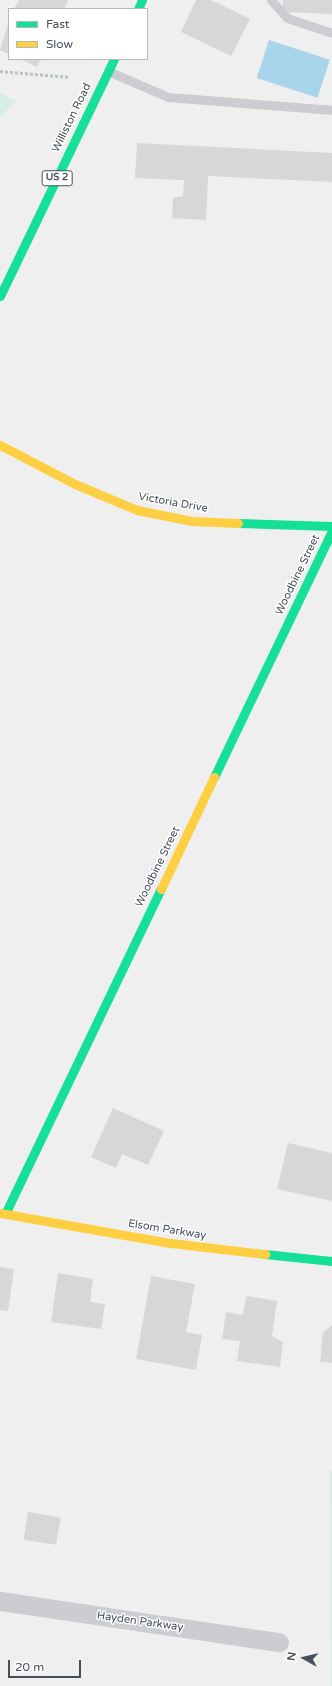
<!DOCTYPE html>
<style>
body{margin:0}
#map{position:relative;width:332px;height:1686px;overflow:hidden;background:#f0efef;font-family:"Varela Round",sans-serif}
div>[style]{position:absolute}
.green>*{inset:0;background:#d4eee2}
.water>*{inset:0;background:#a9d4ec;transform-origin:0 0}
.building>*{inset:0;background:#d7d7d9;transform-origin:0 0}
.path>*{height:2.5px;margin-top:-1.25px;transform-origin:0;background:repeating-linear-gradient(90deg,#b9c4c2 0 3px,transparent 0 5px)}
.lane>*{height:9px;margin:-4.5px;padding:0 4.5px;transform-origin:4.5px;border-radius:4.5px;background:#cbcdd0}
.street>*{height:19px;margin:-9.5px;padding:0 9.5px;transform-origin:9.5px;border-radius:9.5px;background:#cbcdd0}
.fast>*{height:9px;margin:-4.5px;padding:0 4.5px;transform-origin:4.5px;border-radius:4.5px;background:#16e098}
.slow>*{height:9px;margin:-4.5px;padding:0 4.5px;transform-origin:4.5px;border-radius:4.5px;background:#ffcf43}
span{translate:-50% -50%;white-space:nowrap;text-align:center;line-height:1.15;-webkit-text-stroke:3px #fff;paint-order:stroke}
.shield-label span{padding:1px 3px;background:#fff;border:1px solid;border-radius:3px;-webkit-text-stroke-width:0}
.shield-label{font-size:10px;color:#474f5c;font-weight:700}
.street-label{font-size:11px;color:#474f5c}
.legend{position:absolute;left:8px;top:8px;width:140px;height:52px;box-sizing:border-box;background:#fff;border:1px solid #b5b9be;margin:0;padding:5px 7px;list-style:none;font-size:12px;color:#474f5c}
.legend li{display:flex;align-items:center;gap:8px;height:20px}
.legend b{width:20px;border:1px solid #b5b9be}
.north{position:absolute;left:284px;top:1638px;width:40px;height:40px;-webkit-text-stroke:3px #fff;paint-order:stroke;rotate:278deg;font-size:11px;font-weight:700;line-height:16px;text-align:center;color:#474f5c}
.north::after{content:'';display:block;margin:auto;width:14px;height:18px;background:#474f5c;clip-path:polygon(50% 0,100% 100%,50% 72%,0 100%)}
.scale{position:absolute;left:8px;top:1660px;width:73px;height:18px;box-sizing:border-box;border:2px solid #474f5c;border-top:0;padding-left:5px;font-size:12px;line-height:14px;white-space:nowrap;color:#474f5c;-webkit-text-stroke:3px #fff;paint-order:stroke}
</style>
<div id="map">
<div class="green">
<div style="clip-path:polygon(0 93px,16px 101px,0 117px)"></div>
<div style="clip-path:polygon(330px 1471px,332px 1471px,332px 1686px,331px 1686px)"></div>
</div>
<div class="water">
<div style="left:269px;top:40px;width:64px;height:40px;rotate:18deg"></div>
</div>
<div class="building">
<div style="clip-path:polygon(19px 0,68px 0,64px 9px,14px 9px)"></div>
<div style="clip-path:polygon(196px 0,211px 0,250px 19px,231px 56px,181px 32px)"></div>
<div style="clip-path:polygon(283px 0,332px 0,332px 14px,283px 12px)"></div>
<div style="clip-path:polygon(9px 21px,9px 54px,0 50px)"></div>
<div style="clip-path:polygon(20px 59px,41px 59px,37px 67px)"></div>
<div style="clip-path:polygon(137px 143px,332px 153px,332px 182px,208px 176px,206px 220px,172px 218px,173px 198px,183px 196px,184px 180px,135px 178px)"></div>
<div style="clip-path:polygon(113px 1108px,164px 1131px,148px 1165px,122px 1154px,116px 1168px,91px 1157px)"></div>
<div style="clip-path:polygon(288px 1143px,332px 1153px,332px 1201px,277px 1189px)"></div>
<div style="clip-path:polygon(0 1267px,14px 1269px,8px 1311px,0 1310px)"></div>
<div style="clip-path:polygon(58px 1273px,93px 1279px,90px 1302px,105px 1304px,101px 1329px,51px 1322px)"></div>
<div style="clip-path:polygon(151px 1276px,195px 1284px,186px 1332px,202px 1335px,196px 1370px,136px 1359px)"></div>
<div style="clip-path:polygon(246px 1296px,277px 1301px,272px 1336px,283px 1342px,280px 1367px,237px 1361px,240px 1341px,222px 1339px,226px 1312px,243px 1315px)"></div>
<div style="clip-path:polygon(332px 1325px,332px 1363px,320px 1362px,323px 1333px)"></div>
<div style="left:28px;top:1512px;width:33px;height:28px;rotate:9deg"></div>
</div>
<div class="path">
<div style="left:0;top:71px;width:70px;rotate:4.9deg"></div>
</div>
<div class="lane">
<div style="left:271px;top:0;width:24px;rotate:48deg"></div>
<div style="left:287px;top:18px;width:47px;rotate:18.4deg"></div>
<div style="left:108px;top:71px;width:65px;rotate:23.4deg"></div>
<div style="left:168px;top:97px;width:165px;rotate:4.5deg"></div>
</div>
<div class="street">
<div style="left:0;top:1601px;width:282px;rotate:8.4deg"></div>
</div>
<div class="fast">
<div style="left:138px;top:9px;width:10px;rotate:-66deg"></div>
<div style="left:0;top:296px;width:263px;rotate:-64.3deg"></div>
<div style="left:238px;top:523px;width:94px;rotate:1.8deg"></div>
<div style="left:214px;top:777px;width:273px;rotate:-64.4deg"></div>
<div style="left:5px;top:1214px;width:361px;rotate:-64.4deg"></div>
<div style="left:265px;top:1254px;width:67px;rotate:6deg"></div>
</div>
<div class="slow">
<div style="left:0;top:445px;width:85px;rotate:27.5deg"></div>
<div style="left:75px;top:484px;width:67px;rotate:22.8deg"></div>
<div style="left:137px;top:510px;width:56px;rotate:11.3deg"></div>
<div style="left:192px;top:521px;width:46px;rotate:2.5deg"></div>
<div style="left:161px;top:889px;width:124px;rotate:-64.7deg"></div>
<div style="left:0;top:1213px;width:174px;rotate:10deg"></div>
<div style="left:171px;top:1243px;width:95px;rotate:6.7deg"></div>
</div>
<div class="shield-label">
<span style="left:57px;top:178px">US 2</span>
</div>
<div class="street-label">
<span style="left:72px;top:118px;rotate:-64deg">Williston Road</span>
<span style="left:173px;top:503px;rotate:10deg">Victoria Drive</span>
<span style="left:298px;top:575px;rotate:-64deg">Woodbine Street</span>
<span style="left:158px;top:867px;rotate:-64deg">Woodbine Street</span>
<span style="left:167px;top:1230px;rotate:9deg">Elsom Parkway</span>
<span style="left:140px;top:1622px;rotate:8deg">Hayden Parkway</span>
</div>
<ul class="legend">
<li><b style="height:5px;background:#16e098"></b>Fast</li>
<li><b style="height:5px;background:#ffcf43"></b>Slow</li>
</ul>
<div class="north">N</div>
<div class="scale">20 m</div>
</div>
